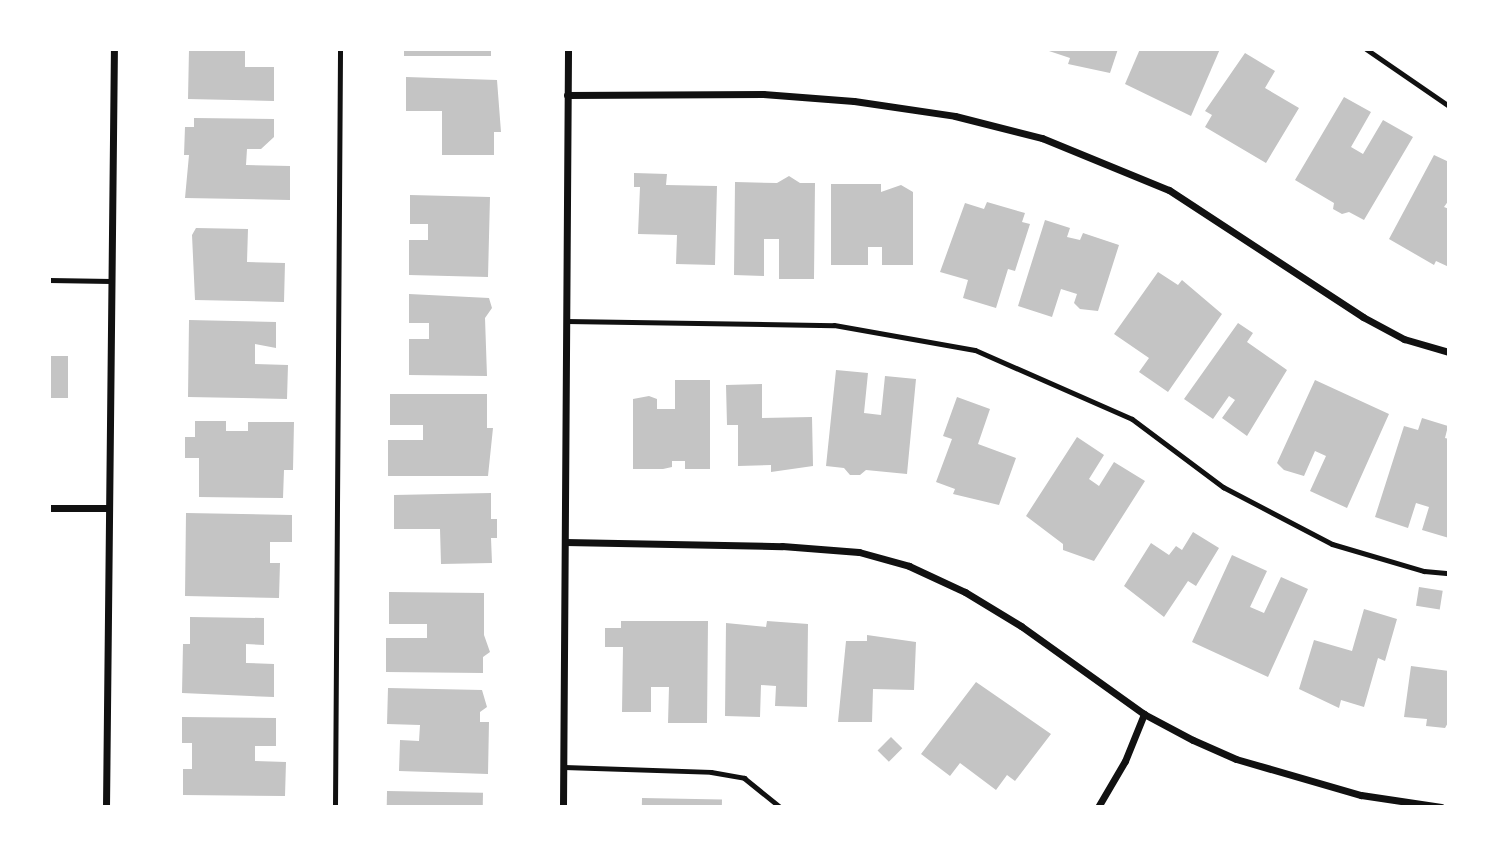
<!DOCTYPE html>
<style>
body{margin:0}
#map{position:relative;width:1498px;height:856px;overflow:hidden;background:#fff;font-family:Ubuntu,sans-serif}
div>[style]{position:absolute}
.building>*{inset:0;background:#c4c4c4;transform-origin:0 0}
.service>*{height:5px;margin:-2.5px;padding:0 2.5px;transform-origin:2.5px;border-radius:2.5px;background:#111}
.minor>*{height:7px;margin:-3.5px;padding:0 3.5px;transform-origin:3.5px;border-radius:3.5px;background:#111}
span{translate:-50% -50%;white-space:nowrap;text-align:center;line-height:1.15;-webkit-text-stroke:5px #fff;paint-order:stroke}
.frame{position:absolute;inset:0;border:51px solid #fff;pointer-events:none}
</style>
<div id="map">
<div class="building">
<div style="clip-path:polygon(189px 49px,245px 49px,245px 67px,274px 67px,274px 101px,188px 99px)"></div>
<div style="left:404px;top:49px;width:87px;height:7px"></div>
<div style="clip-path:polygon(1043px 49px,1118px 49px,1110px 73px,1068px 64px,1070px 58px)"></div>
<div style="clip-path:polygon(1140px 49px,1220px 49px,1191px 116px,1125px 84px)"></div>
<div style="clip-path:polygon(1245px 53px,1275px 71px,1265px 88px,1299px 108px,1266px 163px,1205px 127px,1212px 115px,1205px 111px)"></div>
<div style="clip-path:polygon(406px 77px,497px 80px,501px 132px,494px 132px,494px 155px,442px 155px,442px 111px,406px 111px)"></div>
<div style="clip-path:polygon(1344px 97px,1371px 112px,1351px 147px,1363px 154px,1383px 120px,1413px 137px,1364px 220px,1349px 212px,1342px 214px,1333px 209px,1334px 203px,1295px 180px)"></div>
<div style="clip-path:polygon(194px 118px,274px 119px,274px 137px,261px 149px,247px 149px,246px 165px,290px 166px,290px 200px,185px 198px,189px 155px,184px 155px,185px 127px,194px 127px)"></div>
<div style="clip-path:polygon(1434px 155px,1449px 162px,1449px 200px,1444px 207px,1449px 209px,1449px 267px,1436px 261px,1434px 265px,1389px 239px)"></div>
<div style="clip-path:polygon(634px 173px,667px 174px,666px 185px,717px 186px,715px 265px,676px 264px,677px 235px,638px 234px,640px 187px,634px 187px)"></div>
<div style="clip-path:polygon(789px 176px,800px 183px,815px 183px,814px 279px,779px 279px,779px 239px,764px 239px,764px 276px,734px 275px,735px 182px,777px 183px)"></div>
<div style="clip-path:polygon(831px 184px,881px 184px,881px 192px,901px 185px,913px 192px,913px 265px,882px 265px,882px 247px,868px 247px,868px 265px,831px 265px)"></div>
<div style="clip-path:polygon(410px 195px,490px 197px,488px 277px,409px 275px,409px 240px,428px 240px,428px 224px,410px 224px)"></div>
<div style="clip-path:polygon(987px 202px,1025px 213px,1022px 222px,1030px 224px,1015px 271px,1008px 269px,996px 308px,963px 298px,968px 280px,940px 272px,965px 203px,984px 209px)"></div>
<div style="clip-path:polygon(1045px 220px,1070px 228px,1067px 237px,1080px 240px,1083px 233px,1119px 245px,1098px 311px,1080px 309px,1074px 303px,1077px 294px,1061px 289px,1052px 317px,1018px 306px)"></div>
<div style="clip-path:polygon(196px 228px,248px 229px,247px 262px,285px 263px,284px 302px,195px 300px,192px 235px)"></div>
<div style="clip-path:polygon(1158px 272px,1178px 285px,1182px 280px,1222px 314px,1168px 392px,1139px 372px,1149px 358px,1114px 334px)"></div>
<div style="clip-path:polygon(409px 294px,489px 298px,492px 308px,485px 318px,487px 376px,409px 375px,409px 339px,429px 339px,429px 323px,409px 323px)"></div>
<div style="clip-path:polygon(189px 320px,276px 322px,276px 348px,255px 344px,255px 364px,288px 365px,287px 399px,188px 397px)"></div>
<div style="clip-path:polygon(1238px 323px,1253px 333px,1247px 342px,1287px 370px,1247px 436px,1222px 418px,1235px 400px,1229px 396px,1213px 419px,1184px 399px)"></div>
<div style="left:49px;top:356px;width:19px;height:42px"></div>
<div style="clip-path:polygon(836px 370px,868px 373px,864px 413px,881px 415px,885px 376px,916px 379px,907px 474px,866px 470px,860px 475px,850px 475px,844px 468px,826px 466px)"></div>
<div style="clip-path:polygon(675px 380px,710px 380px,710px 469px,685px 469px,685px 461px,672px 461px,672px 467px,663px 469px,633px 469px,633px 399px,649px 396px,657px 399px,657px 409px,675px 409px)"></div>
<div style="clip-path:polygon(1315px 380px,1389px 414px,1347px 508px,1310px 491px,1326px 456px,1315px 451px,1304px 476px,1284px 470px,1277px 463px)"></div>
<div style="clip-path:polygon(762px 384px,762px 418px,812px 417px,813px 466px,771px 472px,771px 465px,738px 466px,738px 425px,727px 425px,726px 385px)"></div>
<div style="clip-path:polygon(390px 394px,487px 394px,487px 428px,493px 428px,488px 476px,388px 476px,388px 440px,423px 440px,423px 425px,390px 425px)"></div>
<div style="clip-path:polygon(957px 397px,990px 409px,978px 444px,1016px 458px,999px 505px,953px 494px,955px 489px,936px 482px,952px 439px,943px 436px)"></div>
<div style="clip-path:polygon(1422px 418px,1448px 426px,1445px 438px,1449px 439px,1449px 538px,1422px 530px,1429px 507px,1416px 503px,1408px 528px,1375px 517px,1404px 426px,1418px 430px)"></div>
<div style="clip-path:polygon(195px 421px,226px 421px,226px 431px,248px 431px,248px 422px,294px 422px,293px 470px,284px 470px,283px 498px,199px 497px,199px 458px,185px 458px,185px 437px,195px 437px)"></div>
<div style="clip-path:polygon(1077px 437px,1104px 455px,1089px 479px,1099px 486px,1114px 462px,1145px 481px,1094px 561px,1063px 550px,1063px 544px,1026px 516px)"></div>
<div style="clip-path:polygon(491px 493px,491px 519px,497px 519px,497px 538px,491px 538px,492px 563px,441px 564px,440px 529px,394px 529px,394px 495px)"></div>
<div style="clip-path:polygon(186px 513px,292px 515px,292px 542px,270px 542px,270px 563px,280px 563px,279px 598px,185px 596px)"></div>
<div style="clip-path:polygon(1193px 532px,1219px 548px,1196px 586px,1188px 581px,1164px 617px,1124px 586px,1151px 543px,1169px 555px,1176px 546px,1182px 550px)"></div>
<div style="clip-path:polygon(1232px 555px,1267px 571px,1250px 607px,1264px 613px,1281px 577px,1308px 589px,1268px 677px,1192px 642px)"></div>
<div style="left:1419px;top:587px;width:24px;height:19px;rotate:9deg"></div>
<div style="clip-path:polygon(389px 592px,484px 593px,484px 635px,490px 652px,483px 657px,483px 673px,386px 672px,386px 638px,427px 638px,427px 624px,389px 624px)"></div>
<div style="clip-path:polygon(1364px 609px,1397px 619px,1385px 661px,1378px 658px,1364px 707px,1341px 700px,1339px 708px,1299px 689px,1314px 640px,1352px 651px)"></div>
<div style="clip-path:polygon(190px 617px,264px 618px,264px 645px,246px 644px,246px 663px,274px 664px,274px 697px,182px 693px,183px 644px,190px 644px)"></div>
<div style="clip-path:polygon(621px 621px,708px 621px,707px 723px,668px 723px,669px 687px,651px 687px,651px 712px,622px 712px,623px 647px,605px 647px,605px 628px,621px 628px)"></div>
<div style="clip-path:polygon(767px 621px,808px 624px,807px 707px,775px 706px,776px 686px,761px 685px,760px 717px,725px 716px,726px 623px,766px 627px)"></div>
<div style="clip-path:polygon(867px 635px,916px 642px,914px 690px,873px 689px,872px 722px,838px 722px,846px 641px,867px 641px)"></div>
<div style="clip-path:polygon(1411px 666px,1449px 671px,1449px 721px,1445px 728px,1426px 726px,1427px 719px,1404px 717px)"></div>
<div style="clip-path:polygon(976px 682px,1051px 734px,1015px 781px,1007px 775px,996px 790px,960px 763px,950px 776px,921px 754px)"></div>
<div style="clip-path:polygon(388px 688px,482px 690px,487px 707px,480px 712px,480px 722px,489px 722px,488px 774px,399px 771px,400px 740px,419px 741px,420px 725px,387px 724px)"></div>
<div style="clip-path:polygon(182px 717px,276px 718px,276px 746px,255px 746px,255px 761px,286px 762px,285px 796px,183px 795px,183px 769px,192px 769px,192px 743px,182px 743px)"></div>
<div style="left:891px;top:737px;width:16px;height:19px;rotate:45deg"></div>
<div style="left:387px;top:791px;width:96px;height:16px;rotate:1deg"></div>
<div style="left:642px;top:798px;width:80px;height:9px;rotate:1deg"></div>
</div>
<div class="service">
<div style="left:1366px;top:49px;width:101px;rotate:34.5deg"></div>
<div style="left:49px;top:280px;width:62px;rotate:0.9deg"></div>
<div style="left:566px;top:321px;width:268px;rotate:0.9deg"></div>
<div style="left:834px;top:325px;width:143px;rotate:10.1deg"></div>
<div style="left:975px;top:350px;width:171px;rotate:23.7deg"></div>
<div style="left:1132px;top:419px;width:114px;rotate:36.8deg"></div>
<div style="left:1223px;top:487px;width:123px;rotate:27.6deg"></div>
<div style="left:1332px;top:544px;width:96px;rotate:16.4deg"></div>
<div style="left:1424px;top:571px;width:25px;rotate:5deg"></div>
<div style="left:564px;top:767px;width:147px;rotate:1.9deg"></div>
<div style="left:711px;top:772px;width:34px;rotate:10deg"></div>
<div style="left:744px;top:778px;width:46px;rotate:38.9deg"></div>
<div style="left:335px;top:807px;width:758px;rotate:-89.62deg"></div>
</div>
<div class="minor">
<div style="left:567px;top:95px;width:196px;rotate:-0.3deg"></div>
<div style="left:763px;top:94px;width:91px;rotate:4.4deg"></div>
<div style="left:854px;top:101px;width:102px;rotate:8.4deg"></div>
<div style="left:955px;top:116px;width:90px;rotate:14.2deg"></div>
<div style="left:1042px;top:138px;width:137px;rotate:22.3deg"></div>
<div style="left:1169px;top:190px;width:232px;rotate:33.2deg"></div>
<div style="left:1363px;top:317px;width:47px;rotate:28.2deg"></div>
<div style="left:1404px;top:339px;width:47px;rotate:16.1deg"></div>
<div style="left:49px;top:508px;width:59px"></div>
<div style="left:565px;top:542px;width:217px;rotate:1.1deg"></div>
<div style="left:782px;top:546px;width:77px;rotate:4.5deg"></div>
<div style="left:859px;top:552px;width:52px;rotate:15.6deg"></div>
<div style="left:909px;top:566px;width:62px;rotate:24.9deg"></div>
<div style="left:965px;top:592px;width:66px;rotate:31.3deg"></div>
<div style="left:1021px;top:626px;width:151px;rotate:35.6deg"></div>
<div style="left:1144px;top:714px;width:55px;rotate:28deg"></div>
<div style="left:1193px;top:740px;width:47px;rotate:23.8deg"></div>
<div style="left:1236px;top:759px;width:130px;rotate:16.1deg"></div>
<div style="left:1361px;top:795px;width:81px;rotate:8.5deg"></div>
<div style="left:106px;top:807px;width:758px;rotate:-89.4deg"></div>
<div style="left:563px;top:807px;width:758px;rotate:-89.62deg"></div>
<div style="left:1098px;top:807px;width:53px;rotate:-59.6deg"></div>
<div style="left:1125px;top:761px;width:51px;rotate:-68deg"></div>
</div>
<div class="frame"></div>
</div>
